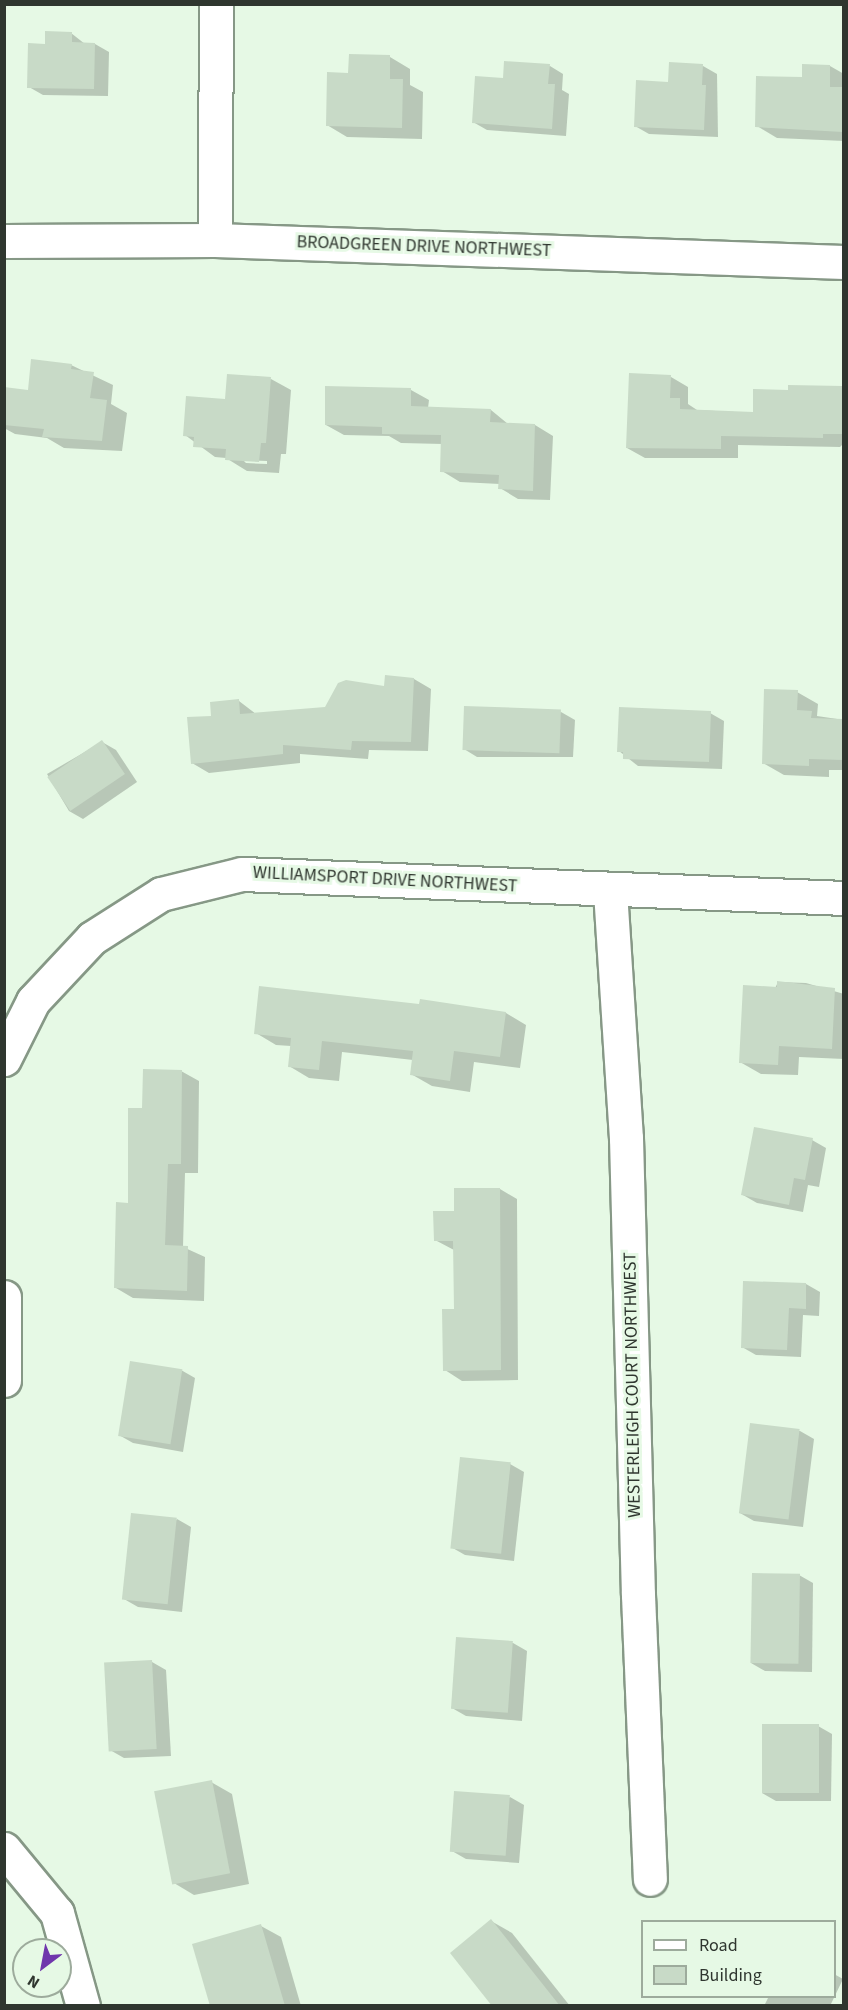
<!DOCTYPE html>
<style>
body{margin:0}
#map{position:relative;width:848px;height:2010px;overflow:hidden;background:#e6f9e5;font-family:"Source Sans 3",sans-serif}
div>[style]{position:absolute}
.shadow>*{inset:0;background:#0003}
.building>*{inset:0;background:#c8dac7;transform-origin:0 0}
.roads{filter:drop-shadow(2px 0 #869886) drop-shadow(-2px 0 #869886) drop-shadow(0 2px #869886) drop-shadow(0 -2px #869886)}
.minor>*{height:33px;margin:-16.5px;padding:0 16.5px;transform-origin:16.5px;border-radius:16.5px;background:#fff}
span{translate:-50% -50%;white-space:nowrap;text-align:center;line-height:1.15;-webkit-text-stroke:6px #e6f9e5;paint-order:stroke}
.street-label{font-size:18px;color:#2f362f}
.frame{position:absolute;inset:0;border:6px solid #2f362f;pointer-events:none}
.legend{position:absolute;left:641px;top:1920px;width:195px;height:78px;box-sizing:border-box;background:#e6f9e5;border:2px solid #9dab9c;margin:0;padding:8px 10px;list-style:none;font-size:18px;color:#2f362f}
.legend li{display:flex;align-items:center;gap:12px;height:30px}
.legend b{width:30px;border:2px solid #9dab9c}
.north{position:absolute;left:12px;top:1938px;width:60px;height:60px;box-sizing:border-box;background:#e6f9e5;border:2px solid #9dab9c;border-radius:50%;rotate:212deg;font-size:16px;font-weight:700;line-height:24px;text-align:center;color:#2f362f}
.north::after{content:'';display:block;margin:auto;width:21px;height:27px;background:#7036ac;clip-path:polygon(50% 0,100% 100%,50% 72%,0 100%)}
</style>
<div id="map">
<div class="shadow">
<div style="clip-path:polygon(71px 33px,85px 44px,95px 44px,109px 52px,108px 96px,43px 95px,29px 87px,47px 45px)"></div>
<div style="clip-path:polygon(390px 57px,410px 69px,410px 85px,423px 92px,422px 139px,347px 137px,327px 125px,349px 75px)"></div>
<div style="clip-path:polygon(550px 66px,563px 74px,562px 90px,569px 94px,566px 136px,487px 130px,473px 122px,505px 79px)"></div>
<div style="clip-path:polygon(703px 66px,717px 74px,718px 137px,649px 134px,635px 126px,669px 83px)"></div>
<div style="clip-path:polygon(830px 66px,844px 74px,844px 141px,777px 138px,757px 126px,803px 78px)"></div>
<div style="clip-path:polygon(71px 365px,113px 385px,111px 404px,127px 413px,122px 451px,64px 448px,47px 438px,15px 434px,4px 428px,4px 389px,29px 391px)"></div>
<div style="clip-path:polygon(630px 375px,671px 377px,688px 387px,688px 404px,697px 410px,754px 413px,789px 391px,789px 386px,844px 388px,844px 443px,840px 447px,738px 445px,738px 458px,645px 458px,627px 448px)"></div>
<div style="clip-path:polygon(evenodd,271px 379px,291px 390px,286px 454px,281px 454px,279px 473px,247px 471px,226px 458px,215px 457px,185px 435px,227px 401px,271px 379px,243px 460px,267px 461px,267px 464px,246px 463px,243px 460px)"></div>
<div style="clip-path:polygon(411px 390px,429px 400px,428px 408px,491px 410px,508px 424px,535px 425px,553px 436px,550px 500px,518px 499px,500px 488px,500px 484px,460px 482px,442px 471px,443px 444px,401px 443px,389px 436px,344px 435px,326px 425px)"></div>
<div style="clip-path:polygon(414px 679px,431px 689px,428px 751px,369px 750px,368px 759px,300px 754px,300px 763px,209px 773px,192px 763px,212px 717px,239px 701px,256px 714px,326px 708px)"></div>
<div style="clip-path:polygon(797px 692px,818px 704px,817px 716px,844px 720px,844px 770px,829px 770px,829px 777px,784px 775px,763px 763px)"></div>
<div style="clip-path:polygon(561px 712px,575px 720px,573px 757px,477px 757px,464px 749px)"></div>
<div style="clip-path:polygon(710px 713px,724px 721px,722px 769px,638px 766px,619px 751px)"></div>
<div style="clip-path:polygon(102px 742px,116px 750px,137px 782px,83px 819px,69px 811px,47px 774px)"></div>
<div style="clip-path:polygon(778px 982px,806px 983px,844px 994px,844px 1059px,799px 1057px,798px 1075px,761px 1074px,740px 1062px)"></div>
<div style="clip-path:polygon(421px 1005px,506px 1013px,526px 1025px,520px 1068px,474px 1062px,470px 1092px,432px 1086px,411px 1074px,413px 1060px,342px 1052px,339px 1081px,309px 1078px,289px 1066px,291px 1046px,276px 1045px,256px 1033px)"></div>
<div style="clip-path:polygon(181px 1071px,199px 1081px,198px 1173px,185px 1173px,183px 1247px,205px 1257px,204px 1301px,133px 1298px,116px 1288px,144px 1110px)"></div>
<div style="clip-path:polygon(812px 1140px,826px 1148px,819px 1187px,808px 1185px,803px 1212px,757px 1203px,743px 1195px)"></div>
<div style="clip-path:polygon(500px 1189px,517px 1199px,518px 1380px,462px 1381px,445px 1370px,456px 1311px,454px 1250px,435px 1240px)"></div>
<div style="clip-path:polygon(744px 1282px,806px 1284px,820px 1292px,819px 1316px,803px 1315px,801px 1357px,756px 1355px,742px 1347px)"></div>
<div style="clip-path:polygon(181px 1370px,195px 1378px,183px 1452px,133px 1443px,119px 1435px)"></div>
<div style="clip-path:polygon(752px 1425px,800px 1431px,814px 1439px,803px 1527px,754px 1521px,740px 1513px)"></div>
<div style="clip-path:polygon(510px 1464px,524px 1472px,514px 1561px,465px 1555px,451px 1547px)"></div>
<div style="clip-path:polygon(177px 1519px,191px 1527px,182px 1612px,138px 1607px,124px 1599px)"></div>
<div style="clip-path:polygon(799px 1575px,813px 1583px,812px 1672px,765px 1671px,751px 1663px)"></div>
<div style="clip-path:polygon(458px 1638px,513px 1643px,527px 1651px,522px 1721px,466px 1716px,452px 1708px)"></div>
<div style="clip-path:polygon(152px 1662px,166px 1670px,171px 1756px,124px 1758px,110px 1750px)"></div>
<div style="clip-path:polygon(818px 1726px,832px 1734px,831px 1801px,776px 1801px,762px 1793px)"></div>
<div style="clip-path:polygon(211px 1782px,232px 1794px,249px 1884px,194px 1895px,174px 1883px)"></div>
<div style="clip-path:polygon(510px 1797px,524px 1805px,519px 1863px,466px 1859px,452px 1851px)"></div>
<div style="clip-path:polygon(491px 1921px,512px 1933px,570px 2006px,494px 2006px)"></div>
<div style="clip-path:polygon(261px 1926px,281px 1937px,301px 2006px,212px 2006px)"></div>
<div style="clip-path:polygon(834px 1974px,843px 1979px,830px 2006px,764px 2006px,769px 1996px,834px 1996px)"></div>
</div>
<div class="building">
<div style="clip-path:polygon(45px 31px,72px 32px,72px 42px,95px 43px,94px 89px,27px 88px,28px 43px,45px 44px)"></div>
<div style="clip-path:polygon(349px 54px,390px 55px,390px 79px,403px 79px,402px 128px,326px 126px,327px 72px,348px 73px)"></div>
<div style="clip-path:polygon(504px 61px,550px 64px,548px 84px,555px 84px,552px 129px,472px 123px,475px 76px,503px 78px)"></div>
<div style="clip-path:polygon(669px 62px,703px 64px,702px 85px,706px 85px,704px 130px,634px 127px,636px 80px,668px 82px)"></div>
<div style="clip-path:polygon(802px 64px,830px 65px,830px 87px,843px 87px,843px 132px,755px 127px,756px 76px,802px 77px)"></div>
<div style="clip-path:polygon(31px 359px,72px 364px,71px 369px,94px 372px,90px 398px,107px 400px,102px 441px,42px 437px,44px 429px,4px 425px,4px 387px,28px 390px)"></div>
<div style="clip-path:polygon(629px 373px,671px 375px,670px 398px,680px 398px,680px 409px,753px 412px,753px 389px,788px 390px,788px 385px,843px 386px,843px 434px,823px 434px,823px 438px,721px 436px,721px 449px,626px 448px)"></div>
<div style="clip-path:polygon(227px 374px,271px 377px,266px 443px,261px 443px,259px 462px,225px 460px,226px 449px,193px 447px,194px 437px,183px 436px,186px 396px,225px 399px)"></div>
<div style="clip-path:polygon(325px 386px,411px 388px,411px 406px,491px 409px,490px 422px,535px 424px,533px 491px,498px 489px,499px 475px,440px 472px,441px 435px,382px 434px,382px 427px,325px 425px)"></div>
<div style="clip-path:polygon(385px 675px,414px 678px,411px 742px,352px 741px,351px 750px,283px 745px,283px 754px,191px 764px,187px 717px,211px 716px,210px 702px,239px 699px,240px 714px,325px 707px,338px 683px,346px 680px,384px 686px)"></div>
<div style="clip-path:polygon(764px 689px,798px 690px,797px 710px,812px 711px,811px 718px,843px 719px,843px 760px,809px 759px,809px 766px,762px 764px)"></div>
<div style="left:464px;top:706px;width:97px;height:44px;rotate:2deg"></div>
<div style="clip-path:polygon(619px 707px,711px 711px,709px 762px,623px 759px,623px 752px,617px 752px)"></div>
<div style="left:102px;top:740px;width:41px;height:66px;rotate:56deg"></div>
<div style="clip-path:polygon(777px 981px,835px 988px,832px 1049px,779px 1046px,778px 1065px,739px 1063px,743px 985px,777px 987px)"></div>
<div style="clip-path:polygon(259px 986px,419px 1004px,420px 999px,506px 1012px,500px 1057px,454px 1051px,450px 1081px,410px 1075px,413px 1051px,322px 1041px,319px 1070px,288px 1067px,291px 1038px,254px 1034px)"></div>
<div style="clip-path:polygon(143px 1069px,182px 1070px,181px 1164px,168px 1164px,165px 1245px,188px 1246px,187px 1291px,114px 1288px,116px 1202px,128px 1203px,128px 1108px,142px 1108px)"></div>
<div style="clip-path:polygon(754px 1127px,813px 1138px,805px 1180px,794px 1178px,789px 1205px,741px 1195px)"></div>
<div style="clip-path:polygon(454px 1188px,500px 1188px,501px 1370px,443px 1371px,442px 1309px,454px 1309px,453px 1241px,434px 1241px,433px 1211px,454px 1211px)"></div>
<div style="clip-path:polygon(743px 1281px,806px 1283px,806px 1309px,789px 1308px,787px 1350px,741px 1348px)"></div>
<div style="left:130px;top:1361px;width:53px;height:76px;rotate:9deg"></div>
<div style="left:750px;top:1423px;width:50px;height:91px;rotate:7deg"></div>
<div style="left:460px;top:1457px;width:51px;height:92px;rotate:6deg"></div>
<div style="left:131px;top:1513px;width:46px;height:87px;rotate:6deg"></div>
<div style="left:752px;top:1573px;width:48px;height:90px;rotate:1deg"></div>
<div style="left:456px;top:1637px;width:57px;height:72px;rotate:4deg"></div>
<div style="left:152px;top:1660px;width:89px;height:48px;rotate:87deg"></div>
<div style="left:762px;top:1724px;width:57px;height:69px"></div>
<div style="left:212px;top:1780px;width:95px;height:59px;rotate:79deg"></div>
<div style="left:454px;top:1791px;width:56px;height:61px;rotate:4deg"></div>
<div style="clip-path:polygon(491px 1919px,560px 2006px,492px 2006px,450px 1953px)"></div>
<div style="clip-path:polygon(261px 1924px,285px 2006px,210px 2006px,192px 1944px)"></div>
</div>
<div class="roads">
<div class="minor">
<div style="left:215px;top:240px;width:236px;rotate:-89.8deg"></div>
<div style="left:4px;top:241px;width:211px;rotate:-0.3deg"></div>
<div style="left:215px;top:240px;width:629px;rotate:2deg"></div>
<div style="left:610px;top:891px;width:248px;rotate:86.3deg"></div>
<div style="left:626px;top:1138px;width:457px;rotate:88.5deg"></div>
<div style="left:638px;top:1595px;width:284px;rotate:87.6deg"></div>
<div style="left:4px;top:1059px;width:65px;rotate:-63.4deg"></div>
<div style="left:33px;top:1001px;width:86px;rotate:-46.9deg"></div>
<div style="left:92px;top:938px;width:82px;rotate:-32.5deg"></div>
<div style="left:161px;top:894px;width:83px;rotate:-13.9deg"></div>
<div style="left:242px;top:874px;width:602px;rotate:2.28deg"></div>
<div style="left:4px;top:1297px;width:83px;rotate:90deg"></div>
<div style="left:4px;top:1849px;width:83px;rotate:50.4deg"></div>
<div style="left:57px;top:1913px;width:97px;rotate:74.4deg"></div>
</div>
</div>
<div class="street-label">
<span style="left:424px;top:247px;rotate:2deg">BROADGREEN DRIVE NORTHWEST</span>
<span style="left:385px;top:880px;rotate:3deg">WILLIAMSPORT DRIVE NORTHWEST</span>
<span style="left:633px;top:1385px;rotate:-91deg">WESTERLEIGH COURT NORTHWEST</span>
</div>
<div class="frame"></div>
<ul class="legend">
<li><b style="height:8px;background:#fff"></b>Road</li>
<li><b style="height:16px;background:#c8dac7"></b>Building</li>
</ul>
<div class="north">N</div>
</div>
